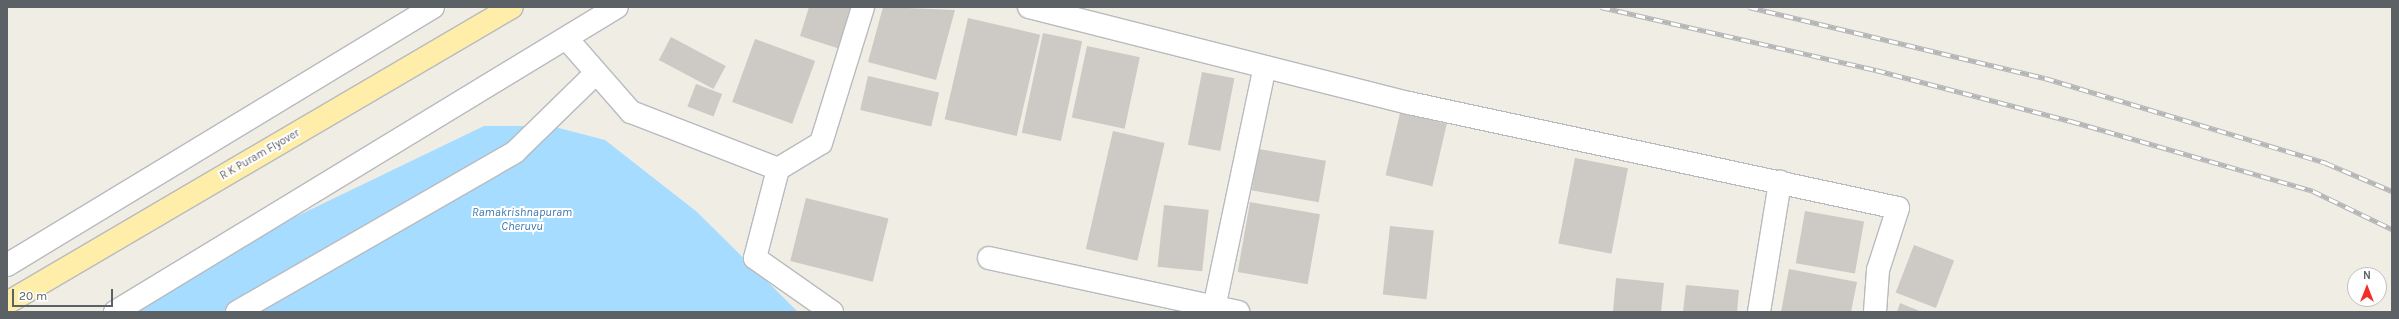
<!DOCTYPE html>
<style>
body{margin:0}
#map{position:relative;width:2399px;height:319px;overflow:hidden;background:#f0ede5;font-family:Karla,sans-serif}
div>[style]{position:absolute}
.water>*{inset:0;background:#a5dcff}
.building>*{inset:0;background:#cdc9c4;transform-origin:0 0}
.roads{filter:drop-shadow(1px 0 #b7bbbf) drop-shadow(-1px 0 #b7bbbf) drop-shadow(0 1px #b7bbbf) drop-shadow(0 -1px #b7bbbf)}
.minor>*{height:22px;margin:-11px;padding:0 11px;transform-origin:11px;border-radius:11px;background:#fff}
.major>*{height:22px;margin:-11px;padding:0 11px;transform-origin:11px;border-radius:11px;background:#ffedaa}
.rail>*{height:4.5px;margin-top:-2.25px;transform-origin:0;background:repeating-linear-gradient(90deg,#fff 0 9px,#b4b5b6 0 18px);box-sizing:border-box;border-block:1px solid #b4b5b6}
span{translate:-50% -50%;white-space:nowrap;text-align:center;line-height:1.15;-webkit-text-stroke:4px #fff;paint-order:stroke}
.street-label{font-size:11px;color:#5c6166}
.water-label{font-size:12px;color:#3978ae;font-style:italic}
.frame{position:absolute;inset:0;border:8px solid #5c6166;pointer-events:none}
.north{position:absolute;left:2347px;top:267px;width:40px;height:40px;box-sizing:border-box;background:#fff;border:1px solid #bec0c2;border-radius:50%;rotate:0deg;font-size:11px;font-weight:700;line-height:16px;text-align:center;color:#5c6166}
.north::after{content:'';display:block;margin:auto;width:14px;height:18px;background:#f32e28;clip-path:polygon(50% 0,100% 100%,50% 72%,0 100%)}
.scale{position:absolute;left:12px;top:289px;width:101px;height:18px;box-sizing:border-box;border:2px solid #5c6166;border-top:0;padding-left:5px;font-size:12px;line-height:14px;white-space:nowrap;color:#5c6166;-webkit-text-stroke:3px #fff;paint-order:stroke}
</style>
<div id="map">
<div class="water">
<div style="clip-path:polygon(484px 126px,551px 126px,605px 140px,697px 212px,798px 312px,134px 312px,293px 218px)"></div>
</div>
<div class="building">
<div style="clip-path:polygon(809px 7px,854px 7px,840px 49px,800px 36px)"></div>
<div style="clip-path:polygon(883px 7px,955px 10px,936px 80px,868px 62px)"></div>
<div style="left:968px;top:18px;width:74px;height:104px;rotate:13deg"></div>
<div style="left:1043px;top:33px;width:40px;height:102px;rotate:12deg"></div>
<div style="left:671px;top:37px;width:62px;height:26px;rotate:28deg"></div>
<div style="left:755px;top:39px;width:64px;height:67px;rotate:20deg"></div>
<div style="left:1087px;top:46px;width:54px;height:73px;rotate:12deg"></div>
<div style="left:1202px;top:72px;width:33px;height:74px;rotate:11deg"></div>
<div style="left:868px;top:76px;width:73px;height:35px;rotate:13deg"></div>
<div style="left:696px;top:84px;width:28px;height:24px;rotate:21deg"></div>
<div style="left:1400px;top:113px;width:48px;height:64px;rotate:13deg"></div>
<div style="left:1113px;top:131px;width:53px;height:121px;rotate:13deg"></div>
<div style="left:1259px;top:149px;width:68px;height:42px;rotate:10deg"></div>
<div style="left:1575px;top:158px;width:54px;height:87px;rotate:11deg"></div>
<div style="left:806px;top:198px;width:85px;height:65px;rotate:14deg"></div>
<div style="left:1250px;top:202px;width:71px;height:71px;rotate:10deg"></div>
<div style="left:1164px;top:205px;width:45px;height:62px;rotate:6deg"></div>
<div style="left:1805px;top:211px;width:60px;height:53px;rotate:10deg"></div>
<div style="left:1390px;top:226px;width:44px;height:69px;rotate:6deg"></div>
<div style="left:1914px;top:245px;width:43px;height:51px;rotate:21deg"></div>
<div style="clip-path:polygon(1789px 269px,1857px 282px,1851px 312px,1781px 312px)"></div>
<div style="clip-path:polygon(1616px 278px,1664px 283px,1661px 312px,1613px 312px)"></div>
<div style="clip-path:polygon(1686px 285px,1739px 290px,1737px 312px,1683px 312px)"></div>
<div style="clip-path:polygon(1900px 303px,1922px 312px,1897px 312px)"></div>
</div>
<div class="roads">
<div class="minor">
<div style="left:1029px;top:7px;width:392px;rotate:14.2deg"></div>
<div style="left:1409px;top:103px;width:500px;rotate:12.12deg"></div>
<div style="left:1898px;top:208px;width:65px;rotate:107.9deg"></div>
<div style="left:1878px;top:270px;width:42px;rotate:94.1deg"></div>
<div style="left:567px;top:39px;width:97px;rotate:48.8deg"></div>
<div style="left:631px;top:112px;width:158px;rotate:21.2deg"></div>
<div style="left:989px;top:258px;width:255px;rotate:12.2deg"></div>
<div style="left:7px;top:265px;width:498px;rotate:-31.2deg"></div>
<div style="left:1214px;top:308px;width:246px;rotate:-78.1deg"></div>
<div style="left:115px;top:312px;width:587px;rotate:-31.28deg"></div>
<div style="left:237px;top:312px;width:321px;rotate:-29.9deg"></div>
<div style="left:515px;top:152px;width:113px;rotate:-44.3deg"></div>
<div style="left:832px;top:312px;width:94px;rotate:-145deg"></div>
<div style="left:755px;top:258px;width:92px;rotate:-75.5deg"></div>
<div style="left:778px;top:169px;width:50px;rotate:-31.2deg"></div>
<div style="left:821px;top:143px;width:142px;rotate:-72.8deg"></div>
<div style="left:1759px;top:312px;width:132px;rotate:-80.8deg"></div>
</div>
<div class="major">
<div style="left:7px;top:303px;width:585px;rotate:-30.38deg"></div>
</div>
</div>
<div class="rail">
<div style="left:1601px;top:7px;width:282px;rotate:12.9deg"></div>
<div style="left:1876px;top:70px;width:202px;rotate:14.7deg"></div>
<div style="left:2071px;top:121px;width:252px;rotate:16.1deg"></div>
<div style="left:2313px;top:191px;width:88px;rotate:25.7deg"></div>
<div style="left:1749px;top:7px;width:304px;rotate:13.5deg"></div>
<div style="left:2045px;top:78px;width:294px;rotate:16.8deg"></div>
<div style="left:2326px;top:163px;width:72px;rotate:23deg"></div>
</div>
<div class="street-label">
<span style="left:260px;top:155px;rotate:-30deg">R K Puram Flyover</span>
</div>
<div class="water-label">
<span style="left:522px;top:220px">Ramakrishnapuram<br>Cheruvu</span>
</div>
<div class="frame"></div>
<div class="north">N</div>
<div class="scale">20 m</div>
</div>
